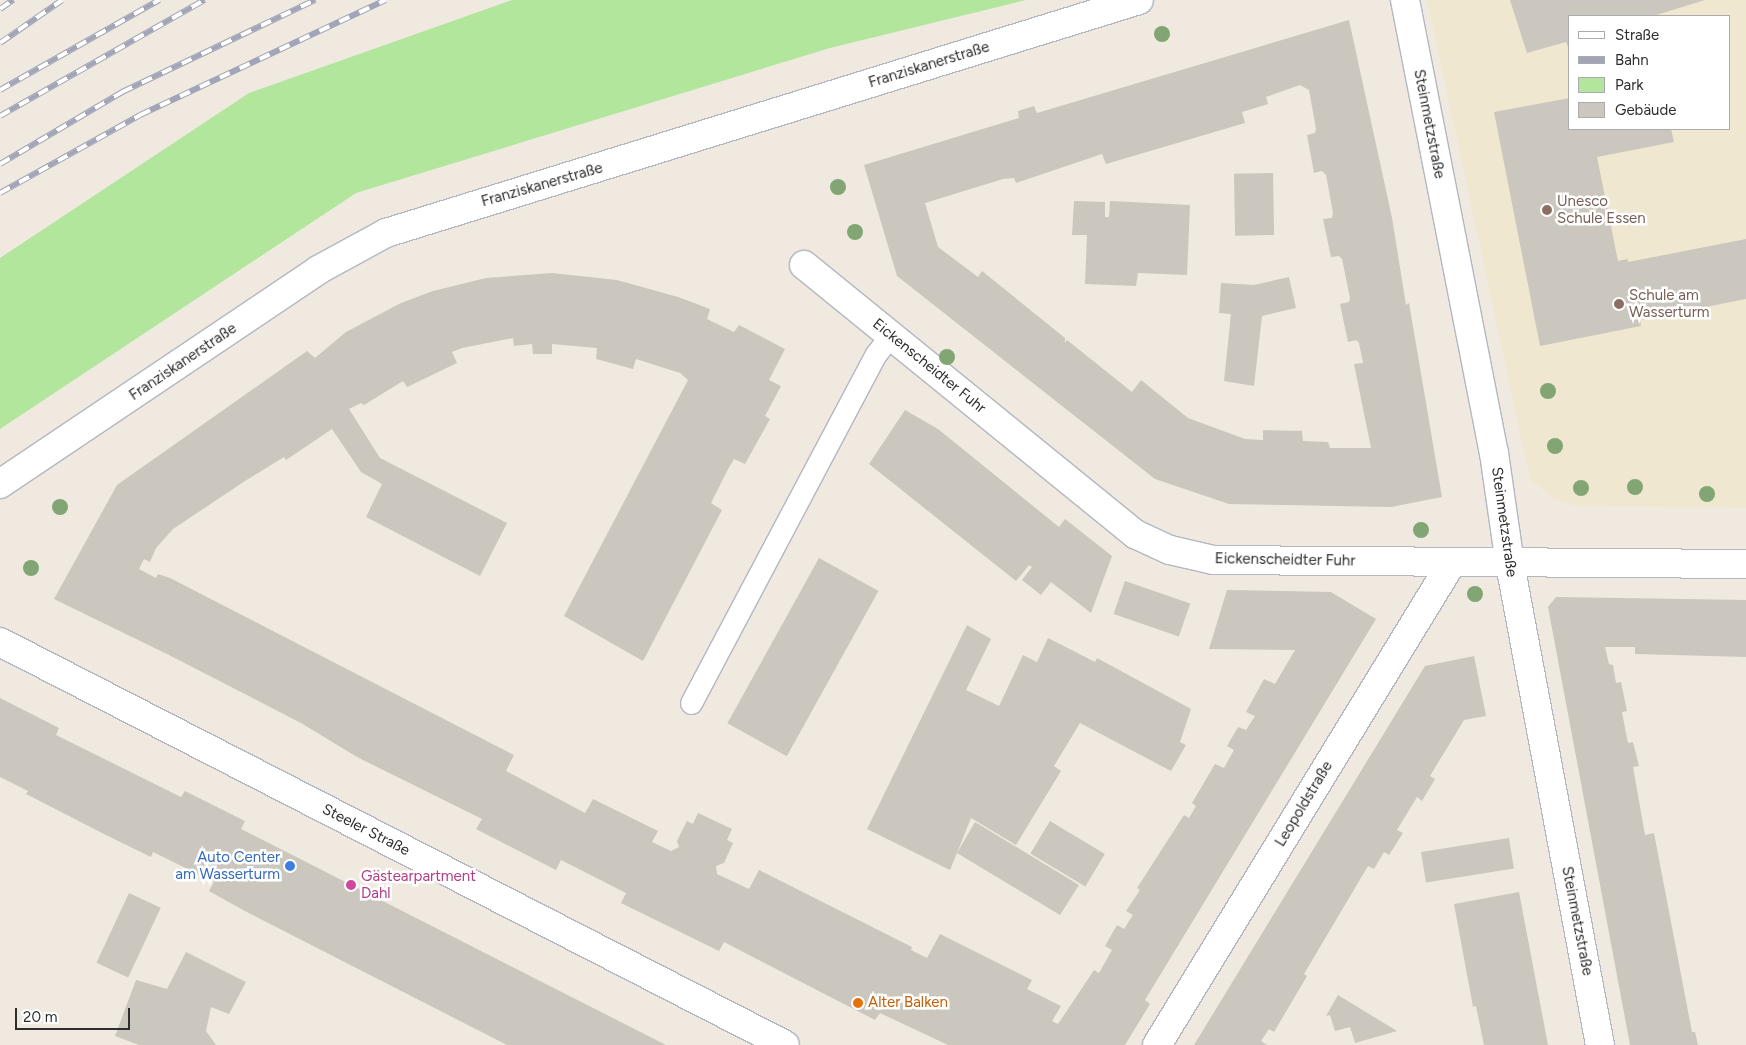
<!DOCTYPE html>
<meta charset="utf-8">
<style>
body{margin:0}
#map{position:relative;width:1746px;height:1045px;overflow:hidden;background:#efe9e0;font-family:Figtree,sans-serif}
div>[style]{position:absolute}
.education>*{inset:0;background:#f0e7d0}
.green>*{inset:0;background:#b2e69c}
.building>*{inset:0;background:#cbc7be;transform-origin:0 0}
.roads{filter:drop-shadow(1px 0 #b4b6c1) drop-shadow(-1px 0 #b4b6c1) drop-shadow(0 1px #b4b6c1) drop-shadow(0 -1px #b4b6c1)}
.service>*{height:21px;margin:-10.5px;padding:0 10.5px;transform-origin:10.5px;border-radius:10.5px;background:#fff}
.minor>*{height:28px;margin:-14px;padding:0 14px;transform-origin:14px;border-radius:14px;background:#fff}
.secondary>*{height:28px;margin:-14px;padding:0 14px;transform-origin:14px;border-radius:14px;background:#fff}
.rail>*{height:5.5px;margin-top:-2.75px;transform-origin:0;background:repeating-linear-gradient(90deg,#fff 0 11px,#a2a4b8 0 22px);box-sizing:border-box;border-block:1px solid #a2a4b8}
.trees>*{width:16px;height:16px;margin:-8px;border-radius:50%;background:#81a673}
.dots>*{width:14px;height:14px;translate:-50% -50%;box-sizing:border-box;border:2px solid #fff;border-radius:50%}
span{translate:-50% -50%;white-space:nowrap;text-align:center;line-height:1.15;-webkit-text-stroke:5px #fff;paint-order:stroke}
.street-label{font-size:15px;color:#2e2e2e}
.education-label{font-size:15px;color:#785e54}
.left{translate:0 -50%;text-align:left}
.shop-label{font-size:15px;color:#366cbe}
.right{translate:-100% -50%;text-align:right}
.hotel-label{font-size:15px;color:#b23c85}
.food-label{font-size:15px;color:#c56008}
.legend{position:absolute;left:1568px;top:15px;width:162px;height:115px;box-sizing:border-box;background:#fff;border:1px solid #ababab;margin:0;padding:6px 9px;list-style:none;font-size:15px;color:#2e2e2e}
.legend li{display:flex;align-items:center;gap:10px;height:25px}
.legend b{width:25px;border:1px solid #ababab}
.scale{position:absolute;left:15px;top:1008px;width:115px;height:22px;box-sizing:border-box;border:2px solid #2e2e2e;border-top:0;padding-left:6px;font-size:15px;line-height:18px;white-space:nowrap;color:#2e2e2e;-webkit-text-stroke:4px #fff;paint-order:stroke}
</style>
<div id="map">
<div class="education">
<div style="clip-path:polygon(evenodd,1427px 0,1746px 0,1746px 508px,1575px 506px,1553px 499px,1530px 479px,1427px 0,1570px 16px,1730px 16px,1730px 129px,1570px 129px,1570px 16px)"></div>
</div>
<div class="green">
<div style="clip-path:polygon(512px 0,1026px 0,830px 48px,356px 193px,0 429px,0 258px,249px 93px)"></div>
</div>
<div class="building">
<div style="clip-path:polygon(1510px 0,1705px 0,1653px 16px,1570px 16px,1570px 52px,1566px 42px,1527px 53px)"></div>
<div style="clip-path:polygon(evenodd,1349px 20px,1392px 218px,1406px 305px,1409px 303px,1442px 497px,1391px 507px,1229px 504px,1155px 479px,897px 276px,864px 165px,1019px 118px,1018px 111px,1034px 106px,1037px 113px,1349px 20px,1300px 85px,1309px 90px,1316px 129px,1315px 133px,1307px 135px,1314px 173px,1322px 171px,1326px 175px,1333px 213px,1332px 218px,1323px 219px,1331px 257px,1339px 256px,1342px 259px,1350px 298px,1349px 302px,1340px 304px,1348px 342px,1356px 340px,1359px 343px,1363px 363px,1354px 364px,1371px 448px,1330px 448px,1328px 442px,1303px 441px,1302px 431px,1263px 430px,1263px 440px,1245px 439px,1188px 418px,1141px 380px,1132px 392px,1067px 340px,1065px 343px,1065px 338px,982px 271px,978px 277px,938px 247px,925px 203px,1003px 179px,1014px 178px,1016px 183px,1102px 154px,1106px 164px,1245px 123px,1242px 112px,1268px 104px,1266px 97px,1300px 85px)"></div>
<div style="clip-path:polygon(1570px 98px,1570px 129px,1671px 129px,1674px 142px,1597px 157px,1618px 261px,1628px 259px,1628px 262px,1746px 239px,1746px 299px,1640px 320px,1641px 326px,1540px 346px,1494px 112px)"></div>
<div style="left:1273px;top:173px;width:62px;height:39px;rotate:89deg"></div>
<div style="clip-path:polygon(1074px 201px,1105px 202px,1105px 217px,1109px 217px,1110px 201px,1190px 205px,1187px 275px,1138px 273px,1136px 286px,1085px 284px,1087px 235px,1072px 235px)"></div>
<div style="clip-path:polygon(552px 273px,617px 280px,678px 297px,710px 309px,707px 319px,734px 332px,739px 325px,785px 349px,769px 380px,781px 386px,765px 416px,770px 419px,745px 464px,734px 459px,727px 471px,711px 503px,722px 510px,643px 661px,564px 616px,688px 380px,680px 373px,636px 359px,633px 369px,596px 359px,597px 348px,552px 344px,552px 354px,533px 354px,532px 344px,514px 346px,513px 338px,462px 348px,452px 352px,457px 363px,407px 387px,403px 381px,364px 405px,361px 403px,349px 409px,380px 458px,507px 523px,480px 576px,366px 517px,382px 484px,361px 472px,332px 429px,286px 460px,284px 457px,245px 481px,173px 529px,156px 548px,150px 562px,144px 559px,139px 569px,156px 578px,158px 574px,170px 578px,514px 755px,506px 771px,585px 813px,593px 799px,658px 831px,652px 842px,671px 851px,679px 847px,677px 841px,687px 821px,693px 824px,698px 813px,732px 829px,727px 840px,733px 843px,724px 863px,716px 866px,717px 874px,749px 889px,759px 870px,912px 947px,911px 950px,927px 958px,940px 934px,1032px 980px,1027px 989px,1061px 1006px,1052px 1021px,1058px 1024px,1094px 970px,1099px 973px,1112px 950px,1105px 946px,1117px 925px,1124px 929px,1133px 915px,1126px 911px,1140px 890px,1137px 888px,1184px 815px,1189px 818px,1196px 806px,1192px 803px,1215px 764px,1224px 768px,1234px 750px,1227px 746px,1238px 727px,1246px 730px,1255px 716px,1246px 712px,1264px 679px,1275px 684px,1295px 650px,1209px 649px,1227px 590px,1331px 592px,1376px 619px,1145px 1000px,1150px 1004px,1125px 1045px,948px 1045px,880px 1013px,875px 1020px,724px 942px,719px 951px,621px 903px,626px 893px,561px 860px,556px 870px,476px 829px,482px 819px,357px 757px,301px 723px,169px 655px,54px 599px,117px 485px,307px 351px,315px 358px,346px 332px,401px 303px,433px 291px,486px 278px)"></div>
<div style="clip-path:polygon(1289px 277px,1296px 308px,1262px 316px,1254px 386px,1224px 381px,1231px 314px,1219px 313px,1221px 283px,1254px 285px)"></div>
<div style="clip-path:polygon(905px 410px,938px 429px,1059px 527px,1065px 519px,1112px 556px,1091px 613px,1051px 582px,1041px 595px,1022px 580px,1032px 567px,1029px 565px,1016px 581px,869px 464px)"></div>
<div style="left:819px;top:558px;width:68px;height:189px;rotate:29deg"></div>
<div style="left:1125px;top:581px;width:69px;height:35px;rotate:19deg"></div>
<div style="clip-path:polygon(1556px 597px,1746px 600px,1746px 657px,1635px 654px,1635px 647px,1605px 647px,1609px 664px,1613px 665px,1616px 683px,1621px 682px,1627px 711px,1622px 712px,1625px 728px,1628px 743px,1633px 742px,1639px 766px,1633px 767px,1645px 835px,1654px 833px,1692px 1032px,1695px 1032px,1698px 1045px,1630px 1045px,1548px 607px)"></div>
<div style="clip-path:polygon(967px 625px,991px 639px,966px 690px,999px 706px,1023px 655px,1037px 662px,1048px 638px,1095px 662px,1097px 658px,1191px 709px,1180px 742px,1186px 745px,1171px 771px,1080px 723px,1054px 766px,1061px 771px,1016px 845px,971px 818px,957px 853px,975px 822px,1079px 885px,1060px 915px,957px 853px,950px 870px,867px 829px)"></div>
<div style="clip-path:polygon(1474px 656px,1486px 716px,1464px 720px,1430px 776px,1435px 779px,1422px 801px,1417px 797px,1397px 830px,1403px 833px,1389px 855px,1384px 852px,1374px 869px,1368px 866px,1304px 974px,1307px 976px,1274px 1032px,1269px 1029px,1261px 1041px,1267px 1045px,1194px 1045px,1425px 666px)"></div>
<div style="clip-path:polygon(0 698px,59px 728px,56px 735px,181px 797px,185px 791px,245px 821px,241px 829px,666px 1045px,507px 1045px,243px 910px,209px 891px,214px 882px,153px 852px,151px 857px,108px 836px,26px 794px,28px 791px,0 777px)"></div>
<div style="left:1050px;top:821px;width:64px;height:38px;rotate:31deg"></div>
<div style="left:1509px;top:838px;width:31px;height:89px;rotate:81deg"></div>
<div style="clip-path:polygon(1519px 892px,1548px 1045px,1484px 1045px,1476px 1006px,1473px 1007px,1454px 904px)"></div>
<div style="left:129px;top:893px;width:35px;height:77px;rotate:25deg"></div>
<div style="clip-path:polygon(186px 952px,246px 982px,229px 1014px,211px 1007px,206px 1031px,216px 1045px,139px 1045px,115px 1036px,136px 980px,167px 989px)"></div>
<div style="clip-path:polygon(1338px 995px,1397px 1031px,1355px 1043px,1350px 1027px,1335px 1031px,1330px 1015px,1326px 1016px)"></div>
</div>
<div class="roads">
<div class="service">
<div style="left:691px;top:703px;width:395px;rotate:-62.1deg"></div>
<div style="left:876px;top:354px;width:24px;rotate:-52deg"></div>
</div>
<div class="minor">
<div style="left:1405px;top:0;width:462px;rotate:78.9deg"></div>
<div style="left:1494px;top:453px;width:112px;rotate:81.8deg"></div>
<div style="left:1510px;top:564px;width:489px;rotate:79.4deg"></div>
<div style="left:804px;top:265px;width:427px;rotate:39.1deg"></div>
<div style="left:1135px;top:534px;width:38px;rotate:25deg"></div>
<div style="left:1170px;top:550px;width:44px;rotate:13.1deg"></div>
<div style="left:1213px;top:560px;width:533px;rotate:0.43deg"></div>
<div style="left:0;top:484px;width:383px;rotate:-33.9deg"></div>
<div style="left:318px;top:270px;width:77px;rotate:-28.6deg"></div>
<div style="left:386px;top:233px;width:788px;rotate:-17.19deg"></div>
<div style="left:1157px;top:1045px;width:564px;rotate:-58.57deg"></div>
</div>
<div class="secondary">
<div style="left:0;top:642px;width:882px;rotate:27.17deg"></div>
</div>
</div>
<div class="rail">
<div style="left:0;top:9px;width:16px;rotate:-35deg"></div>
<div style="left:0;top:43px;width:75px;rotate:-34.7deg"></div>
<div style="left:0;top:90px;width:183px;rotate:-29.5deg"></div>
<div style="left:0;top:116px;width:235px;rotate:-29.6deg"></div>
<div style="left:0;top:164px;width:142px;rotate:-30.5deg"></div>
<div style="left:122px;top:92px;width:214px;rotate:-25.5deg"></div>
<div style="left:0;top:193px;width:160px;rotate:-29.1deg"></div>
<div style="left:140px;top:115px;width:271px;rotate:-25.1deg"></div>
</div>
<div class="trees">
<div style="left:1162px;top:34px"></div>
<div style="left:838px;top:187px"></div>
<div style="left:855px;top:232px"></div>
<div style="left:947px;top:357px"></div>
<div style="left:1548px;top:391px"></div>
<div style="left:1555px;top:446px"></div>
<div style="left:1635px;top:487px"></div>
<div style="left:1581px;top:488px"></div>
<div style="left:1707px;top:494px"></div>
<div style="left:60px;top:507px"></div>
<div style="left:1421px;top:530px"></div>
<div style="left:31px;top:568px"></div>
<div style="left:1475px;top:594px"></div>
</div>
<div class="dots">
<div style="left:1547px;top:210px;background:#8d6e63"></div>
<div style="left:1619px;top:304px;background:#8d6e63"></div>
<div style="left:290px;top:866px;background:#3f7fe0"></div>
<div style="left:351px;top:885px;background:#d1479c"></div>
<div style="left:858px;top:1003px;background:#e8710a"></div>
</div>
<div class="street-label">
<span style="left:929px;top:65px;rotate:-17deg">Franziskanerstraße</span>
<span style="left:1429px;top:124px;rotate:79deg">Steinmetzstraße</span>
<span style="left:542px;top:185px;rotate:-16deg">Franziskanerstraße</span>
<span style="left:183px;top:362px;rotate:-34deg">Franziskanerstraße</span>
<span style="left:929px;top:366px;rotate:39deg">Eickenscheidter Fuhr</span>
<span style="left:1504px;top:522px;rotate:82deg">Steinmetzstraße</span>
<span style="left:1285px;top:560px;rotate:1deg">Eickenscheidter Fuhr</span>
<span style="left:1304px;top:804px;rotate:-59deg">Leopoldstraße</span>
<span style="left:366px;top:830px;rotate:27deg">Steeler Straße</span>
<span style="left:1577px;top:921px;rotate:79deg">Steinmetzstraße</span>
</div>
<div class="education-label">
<span class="left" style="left:1557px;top:210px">Unesco<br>Schule Essen</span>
<span class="left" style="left:1629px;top:304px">Schule am<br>Wasserturm</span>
</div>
<div class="shop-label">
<span class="right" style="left:280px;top:866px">Auto Center<br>am Wasserturm</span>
</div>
<div class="hotel-label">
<span class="left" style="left:361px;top:885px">Gästearpartment<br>Dahl</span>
</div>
<div class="food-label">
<span class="left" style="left:868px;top:1003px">Alter Balken</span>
</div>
<ul class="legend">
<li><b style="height:6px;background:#fff"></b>Straße</li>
<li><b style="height:6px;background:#a2a4b8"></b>Bahn</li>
<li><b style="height:14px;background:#b2e69c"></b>Park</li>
<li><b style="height:14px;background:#cbc7be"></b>Gebäude</li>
</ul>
<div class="scale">20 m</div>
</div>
